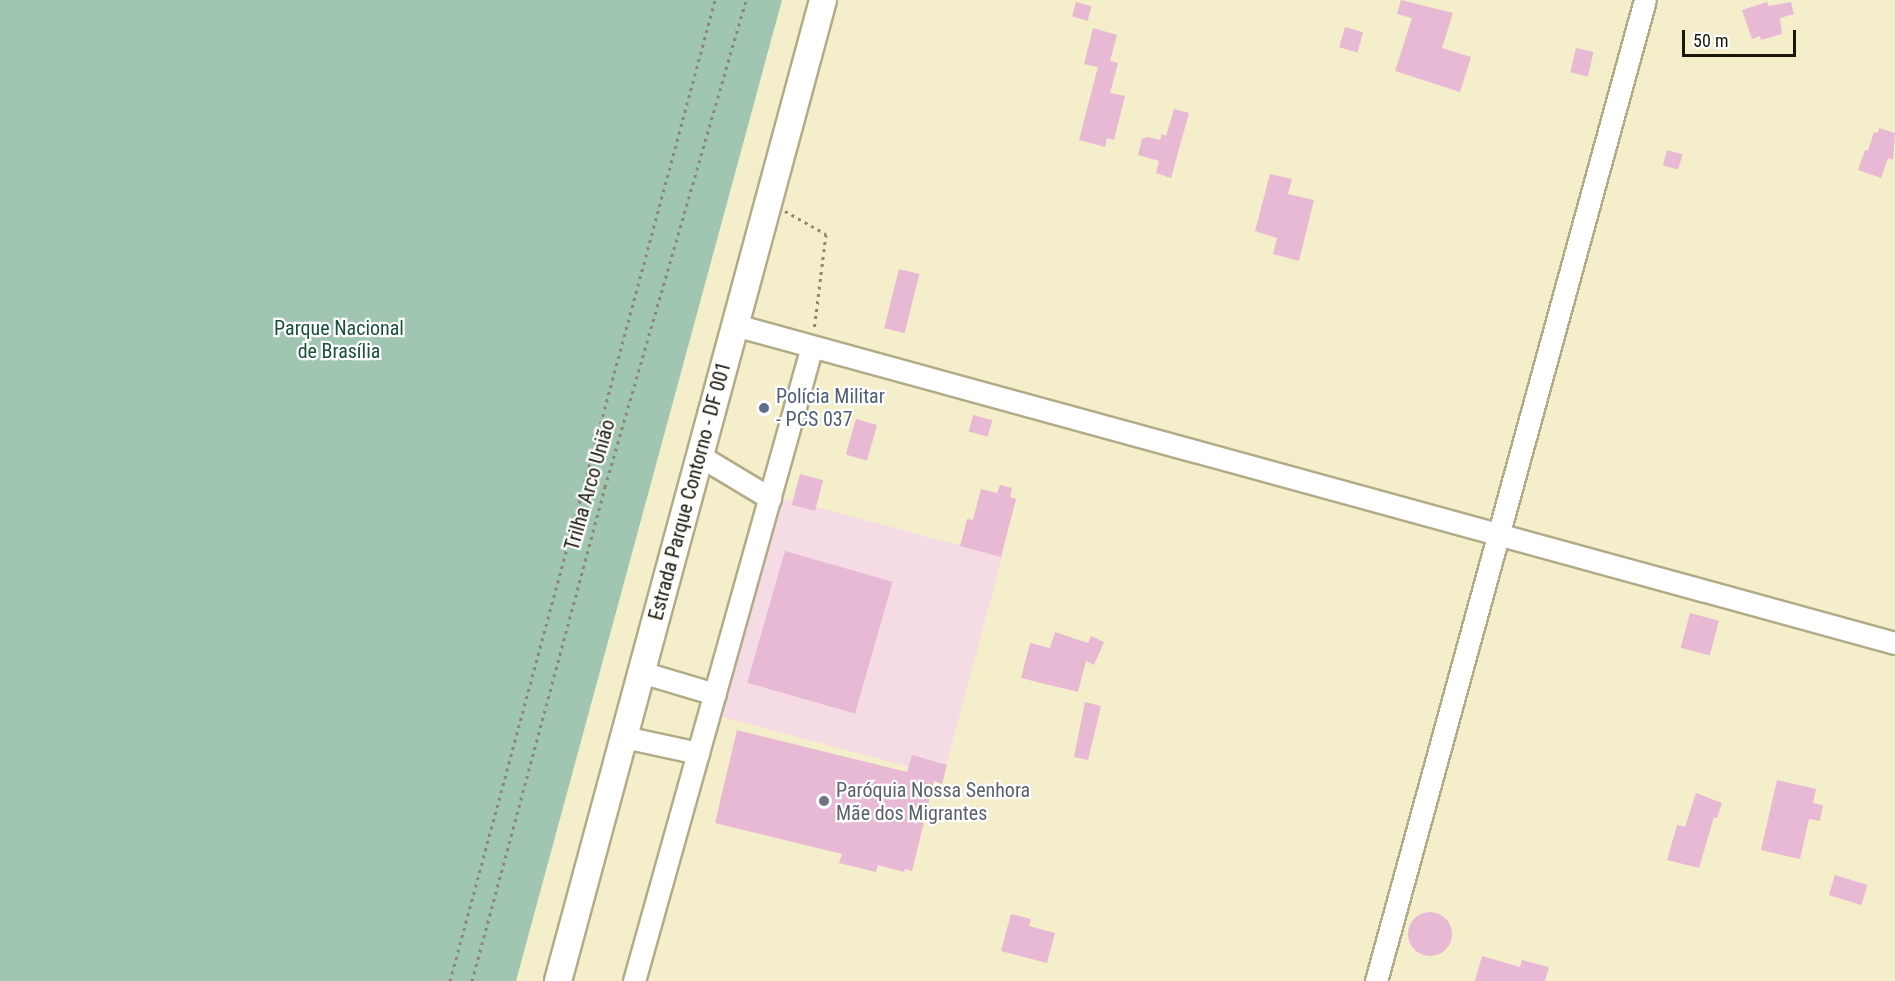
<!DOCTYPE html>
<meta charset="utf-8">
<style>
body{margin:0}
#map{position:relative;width:1895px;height:981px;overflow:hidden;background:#f5eeca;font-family:"Roboto Condensed",sans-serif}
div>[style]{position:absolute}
.education>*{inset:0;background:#f5dbe4;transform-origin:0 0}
.green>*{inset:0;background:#a0c6b1}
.building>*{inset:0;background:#e7b9d5;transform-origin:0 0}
.round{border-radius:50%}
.path>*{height:3px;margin-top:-1.5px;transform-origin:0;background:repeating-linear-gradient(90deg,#8d886f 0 3px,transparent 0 7.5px)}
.roads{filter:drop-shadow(2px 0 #b1ab88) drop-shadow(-2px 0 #b1ab88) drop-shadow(0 2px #b1ab88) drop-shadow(0 -2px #b1ab88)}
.minor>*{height:21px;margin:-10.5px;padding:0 10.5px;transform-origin:10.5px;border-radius:10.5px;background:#fff}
.major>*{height:26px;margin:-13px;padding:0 13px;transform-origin:13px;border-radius:13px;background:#fff}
.dots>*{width:16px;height:16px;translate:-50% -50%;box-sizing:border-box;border:3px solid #fff;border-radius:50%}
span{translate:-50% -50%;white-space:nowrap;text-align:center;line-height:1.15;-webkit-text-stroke:4.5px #fff;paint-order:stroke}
.park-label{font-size:20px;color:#165137}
.service-label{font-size:20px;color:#4e5e75}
.left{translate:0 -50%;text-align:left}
.street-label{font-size:20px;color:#191709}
.worship-label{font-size:20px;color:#5b616d}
.scale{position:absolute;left:1682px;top:30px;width:114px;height:27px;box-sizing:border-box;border:3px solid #191709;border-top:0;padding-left:8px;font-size:18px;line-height:21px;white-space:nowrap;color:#191709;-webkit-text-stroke:4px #fff;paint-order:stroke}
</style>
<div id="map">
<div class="education">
<div style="left:779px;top:497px;width:231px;height:227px;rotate:15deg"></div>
</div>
<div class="green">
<div style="clip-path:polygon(0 0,782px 0,516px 981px,0 981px)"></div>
</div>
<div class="building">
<div style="clip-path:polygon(1401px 0,1453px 13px,1442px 48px,1471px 57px,1460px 92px,1395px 71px,1412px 18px,1397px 14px)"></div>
<div style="left:1076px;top:2px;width:16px;height:15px;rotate:15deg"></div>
<div style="clip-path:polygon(1767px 2px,1769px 6px,1791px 2px,1794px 14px,1780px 18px,1782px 34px,1761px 40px,1760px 36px,1752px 39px,1742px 10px)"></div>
<div style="left:1345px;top:27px;width:19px;height:21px;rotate:16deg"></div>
<div style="clip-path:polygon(1093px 28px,1117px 35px,1110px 61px,1118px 63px,1110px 93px,1125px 96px,1114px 140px,1107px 138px,1105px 147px,1079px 140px,1098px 67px,1084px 64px)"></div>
<div style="left:1576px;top:48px;width:18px;height:25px;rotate:13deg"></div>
<div style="clip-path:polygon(1174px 109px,1189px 113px,1171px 178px,1156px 173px,1159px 161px,1138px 155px,1142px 139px,1148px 137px,1160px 140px,1162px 134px,1166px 136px)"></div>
<div style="clip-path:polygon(1879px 128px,1895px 133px,1893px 160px,1888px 158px,1881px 178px,1858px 170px,1865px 150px,1868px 151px,1874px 132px,1878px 133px)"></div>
<div style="left:1667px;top:150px;width:16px;height:16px;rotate:15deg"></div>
<div style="clip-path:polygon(1270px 174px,1292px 179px,1288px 194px,1314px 200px,1299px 261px,1273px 254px,1277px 238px,1255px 231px)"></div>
<div style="left:899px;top:269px;width:21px;height:61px;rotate:14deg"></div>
<div style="left:973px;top:415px;width:20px;height:17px;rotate:15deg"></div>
<div style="left:856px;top:419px;width:22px;height:37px;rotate:16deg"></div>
<div style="left:800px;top:474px;width:24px;height:32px;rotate:15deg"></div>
<div style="clip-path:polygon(1000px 485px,1012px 488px,1010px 497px,1016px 499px,1001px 557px,960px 546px,967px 519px,973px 520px,981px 489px,997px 493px)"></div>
<div style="left:785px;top:551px;width:112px;height:137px;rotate:16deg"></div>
<div style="left:1690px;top:613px;width:30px;height:36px;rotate:15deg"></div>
<div style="clip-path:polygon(1055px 632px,1088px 643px,1091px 636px,1104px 642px,1094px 665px,1086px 661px,1078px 692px,1021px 678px,1030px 643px,1050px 648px)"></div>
<div style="clip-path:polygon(1085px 702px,1101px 706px,1088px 760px,1074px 757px)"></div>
<div style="clip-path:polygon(737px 730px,907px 772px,912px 755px,947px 765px,942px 784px,934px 781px,912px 871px,905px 869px,904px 872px,878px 865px,876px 872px,839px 863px,842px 854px,715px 823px)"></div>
<div style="clip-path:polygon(1777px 780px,1816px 789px,1813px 803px,1823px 805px,1820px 821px,1809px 819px,1800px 859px,1761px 850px)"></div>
<div style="clip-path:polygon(1696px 793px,1722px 803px,1717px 818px,1714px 817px,1699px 868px,1667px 860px,1677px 825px,1685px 827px)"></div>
<div style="left:1835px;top:875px;width:34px;height:21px;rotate:17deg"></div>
<div class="round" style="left:1408px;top:912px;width:44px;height:44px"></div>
<div style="clip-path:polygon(1011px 914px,1031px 919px,1029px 926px,1055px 933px,1047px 963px,1001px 951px)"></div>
<div style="clip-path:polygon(1482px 956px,1520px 967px,1522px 960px,1549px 967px,1545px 981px,1475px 981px)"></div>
</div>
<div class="path">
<div style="left:785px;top:211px;width:47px;rotate:29.3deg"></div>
<div style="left:826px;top:234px;width:97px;rotate:97.1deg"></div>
<div style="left:450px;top:981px;width:1016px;rotate:-74.88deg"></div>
<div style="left:472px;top:981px;width:512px;rotate:-74.93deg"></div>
<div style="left:605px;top:487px;width:507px;rotate:-73.85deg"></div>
</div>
<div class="roads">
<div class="minor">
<div style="left:735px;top:325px;width:1203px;rotate:15.33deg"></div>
<div style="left:700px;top:456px;width:82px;rotate:31deg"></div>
<div style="left:641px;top:672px;width:77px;rotate:16.6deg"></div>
<div style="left:624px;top:737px;width:76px;rotate:12.2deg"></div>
<div style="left:634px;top:981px;width:659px;rotate:-74.34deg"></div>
<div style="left:1376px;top:981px;width:1017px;rotate:-74.67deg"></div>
</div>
<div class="major">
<div style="left:558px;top:981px;width:1016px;rotate:-74.88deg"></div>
</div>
</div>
<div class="dots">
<div style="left:764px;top:408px;background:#5c6f8a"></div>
<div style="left:824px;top:801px;background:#6b7280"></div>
</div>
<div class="park-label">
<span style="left:339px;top:340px">Parque Nacional<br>de Brasília</span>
</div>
<div class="service-label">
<span class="left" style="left:776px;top:408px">Polícia Militar<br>- PCS 037</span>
</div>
<div class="street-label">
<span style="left:590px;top:485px;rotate:-74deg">Trilha Arco União</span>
<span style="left:690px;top:491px;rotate:-75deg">Estrada Parque Contorno - DF 001</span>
</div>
<div class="worship-label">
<span class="left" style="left:836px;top:802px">Paróquia Nossa Senhora<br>Mãe dos Migrantes</span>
</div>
<div class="scale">50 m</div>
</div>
